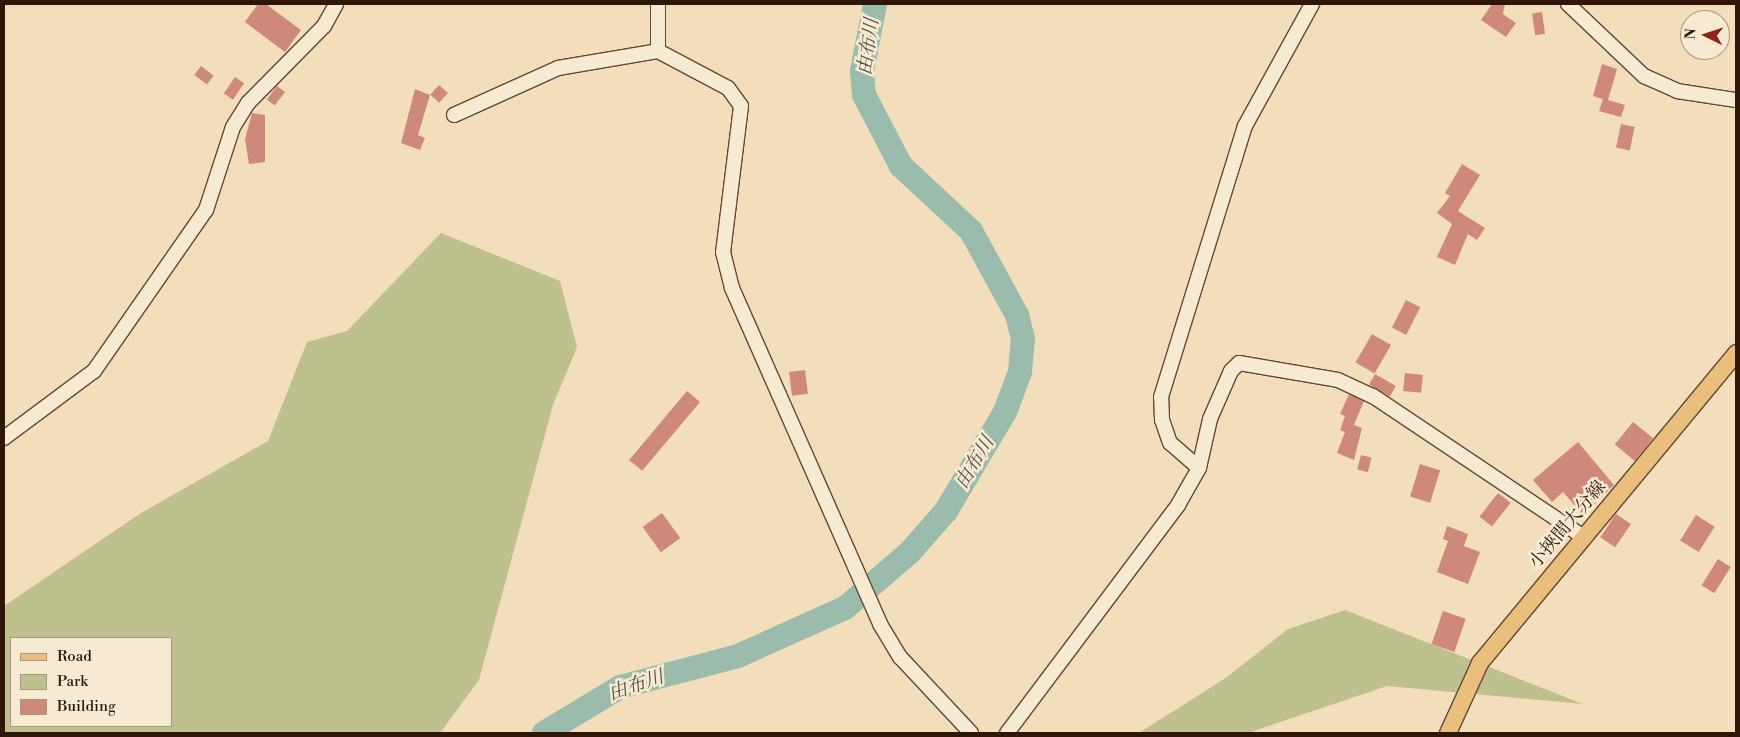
<!DOCTYPE html>
<meta charset="utf-8">
<style>
body{margin:0}
#map{position:relative;width:1740px;height:737px;overflow:hidden;background:#f3debb;font-family:"Libre Bodoni","Noto Serif JP",serif}
div>[style]{position:absolute}
.green>*{inset:0;background:#bec08e}
.river>*{height:24px;margin:-12px;padding:0 12px;transform-origin:12px;border-radius:12px;background:#9bbcad}
.building>*{inset:0;background:#cf897a;transform-origin:0 0}
.roads{filter:drop-shadow(1px 0 #614835) drop-shadow(-1px 0 #614835) drop-shadow(0 1px #614835) drop-shadow(0 -1px #614835)}
.minor>*{height:14px;margin:-7px;padding:0 7px;transform-origin:7px;border-radius:7px;background:#f7ead3}
.major>*{height:16px;margin:-8px;padding:0 8px;transform-origin:8px;border-radius:8px;background:#eabf7e}
span{translate:-50% -50%;white-space:nowrap;text-align:center;line-height:1.15;-webkit-text-stroke:5px #f7ead3;paint-order:stroke}
.street-label{font-size:18px;color:#301608}
.water-label{font-size:19px;color:#555042;font-style:italic}
.frame{position:absolute;inset:0;border:5px solid #301608;pointer-events:none}
.legend{position:absolute;left:10px;top:637px;width:162px;height:90px;box-sizing:border-box;background:#f7ead3;border:1px solid #a79582;margin:0;padding:6px 9px;list-style:none;font-size:15px;color:#301608}
.legend li{display:flex;align-items:center;gap:10px;height:25px}
.legend b{width:25px;border:1px solid #a79582}
.north{position:absolute;left:1680px;top:10px;width:50px;height:50px;box-sizing:border-box;background:#f7ead3;border:1px solid #a79582;border-radius:50%;rotate:274deg;font-size:14px;font-weight:700;line-height:20px;text-align:center;color:#301608}
.north::after{content:'';display:block;margin:auto;width:18px;height:22px;background:#8f2418;clip-path:polygon(50% 0,100% 100%,50% 72%,0 100%)}
</style>
<div id="map">
<div class="green">
<div style="clip-path:polygon(evenodd,441px 233px,560px 281px,577px 347px,553px 405px,479px 680px,440px 733px,4px 733px,4px 606px,141px 513px,268px 441px,307px 342px,347px 331px,441px 233px,11px 638px,171px 638px,171px 726px,11px 726px,11px 638px)"></div>
<div style="clip-path:polygon(1345px 610px,1583px 704px,1387px 686px,1248px 733px,1139px 733px,1227px 677px,1288px 629px)"></div>
</div>
<div class="river">
<div style="left:544px;top:733px;width:89px;rotate:-31.2deg"></div>
<div style="left:620px;top:687px;width:122px;rotate:-14.7deg"></div>
<div style="left:738px;top:656px;width:117px;rotate:-24.2deg"></div>
<div style="left:845px;top:608px;width:86px;rotate:-40.7deg"></div>
<div style="left:910px;top:552px;width:55px;rotate:-48.7deg"></div>
<div style="left:946px;top:511px;width:115px;rotate:-59.2deg"></div>
<div style="left:1005px;top:412px;width:43px;rotate:-69.4deg"></div>
<div style="left:1020px;top:372px;width:33px;rotate:-85deg"></div>
<div style="left:1023px;top:339px;width:25px;rotate:-104deg"></div>
<div style="left:1017px;top:315px;width:96px;rotate:-118.7deg"></div>
<div style="left:971px;top:231px;width:96px;rotate:-137.1deg"></div>
<div style="left:901px;top:166px;width:80px;rotate:-117.5deg"></div>
<div style="left:864px;top:95px;width:24px;rotate:-95deg"></div>
<div style="left:862px;top:71px;width:68px;rotate:-79deg"></div>
</div>
<div class="building">
<div style="clip-path:polygon(258px 4px,266px 4px,301px 30px,285px 52px,245px 22px)"></div>
<div style="clip-path:polygon(1492px 4px,1505px 4px,1503px 14px,1516px 23px,1506px 37px,1481px 20px)"></div>
<div style="left:1542px;top:12px;width:22px;height:10px;rotate:82deg"></div>
<div style="clip-path:polygon(1602px 64px,1617px 69px,1608px 100px,1625px 105px,1621px 117px,1599px 111px,1603px 99px,1593px 96px)"></div>
<div style="left:201px;top:66px;width:16px;height:11px;rotate:38deg"></div>
<div style="left:235px;top:77px;width:11px;height:20px;rotate:34deg"></div>
<div style="left:439px;top:85px;width:12px;height:13px;rotate:42deg"></div>
<div style="left:277px;top:86px;width:10px;height:17px;rotate:37deg"></div>
<div style="clip-path:polygon(415px 89px,430px 95px,418px 135px,425px 138px,420px 150px,401px 143px)"></div>
<div style="clip-path:polygon(252px 113px,265px 115px,265px 162px,249px 164px,245px 139px)"></div>
<div style="left:1621px;top:124px;width:14px;height:24px;rotate:12deg"></div>
<div style="clip-path:polygon(1462px 164px,1480px 175px,1458px 211px,1485px 228px,1477px 240px,1468px 234px,1455px 265px,1437px 257px,1452px 224px,1437px 213px,1450px 196px,1445px 193px)"></div>
<div style="left:1406px;top:300px;width:16px;height:31px;rotate:27deg"></div>
<div style="left:1372px;top:334px;width:22px;height:33px;rotate:30deg"></div>
<div style="left:805px;top:370px;width:24px;height:16px;rotate:83deg"></div>
<div style="left:1405px;top:373px;width:18px;height:18px;rotate:6deg"></div>
<div style="left:1375px;top:374px;width:24px;height:12px;rotate:30deg"></div>
<div style="left:687px;top:391px;width:17px;height:90px;rotate:40deg"></div>
<div style="clip-path:polygon(1349px 394px,1364px 401px,1354px 425px,1362px 428px,1354px 460px,1337px 453px,1345px 432px,1340px 430px,1345px 416px,1340px 414px)"></div>
<div style="left:1633px;top:422px;width:26px;height:29px;rotate:39deg"></div>
<div style="clip-path:polygon(1578px 442px,1614px 485px,1583px 515px,1563px 492px,1552px 502px,1533px 480px)"></div>
<div style="left:1361px;top:455px;width:11px;height:15px;rotate:15deg"></div>
<div style="left:1420px;top:464px;width:21px;height:34px;rotate:17deg"></div>
<div style="left:1498px;top:493px;width:16px;height:30px;rotate:38deg"></div>
<div style="left:662px;top:513px;width:31px;height:24px;rotate:54deg"></div>
<div style="left:1616px;top:514px;width:18px;height:28px;rotate:34deg"></div>
<div style="left:1696px;top:515px;width:22px;height:30px;rotate:32deg"></div>
<div style="clip-path:polygon(1447px 526px,1468px 534px,1464px 546px,1480px 552px,1468px 584px,1437px 572px,1448px 541px,1443px 539px)"></div>
<div style="left:1718px;top:559px;width:15px;height:31px;rotate:32deg"></div>
<div style="left:1443px;top:611px;width:24px;height:35px;rotate:19deg"></div>
</div>
<div class="roads">
<div class="minor">
<div style="left:658px;top:4px;width:47px;rotate:90deg"></div>
<div style="left:1568px;top:4px;width:105px;rotate:43.5deg"></div>
<div style="left:1644px;top:76px;width:36px;rotate:24deg"></div>
<div style="left:1677px;top:91px;width:60px;rotate:8.7deg"></div>
<div style="left:454px;top:115px;width:114px;rotate:-24.3deg"></div>
<div style="left:558px;top:68px;width:101px;rotate:-9.6deg"></div>
<div style="left:658px;top:51px;width:79px;rotate:27.9deg"></div>
<div style="left:728px;top:88px;width:22px;rotate:54deg"></div>
<div style="left:741px;top:106px;width:147px;rotate:97deg"></div>
<div style="left:723px;top:252px;width:37px;rotate:76deg"></div>
<div style="left:732px;top:288px;width:367px;rotate:66.2deg"></div>
<div style="left:880px;top:624px;width:39px;rotate:59deg"></div>
<div style="left:900px;top:657px;width:104px;rotate:46.9deg"></div>
<div style="left:4px;top:438px;width:112px;rotate:-36.7deg"></div>
<div style="left:94px;top:371px;width:196px;rotate:-55.2deg"></div>
<div style="left:206px;top:210px;width:87px;rotate:-72deg"></div>
<div style="left:233px;top:127px;width:28px;rotate:-58deg"></div>
<div style="left:248px;top:103px;width:108px;rotate:-45.4deg"></div>
<div style="left:324px;top:26px;width:25px;rotate:-61deg"></div>
<div style="left:1199px;top:468px;width:38px;rotate:-139deg"></div>
<div style="left:1170px;top:443px;width:24px;rotate:-109deg"></div>
<div style="left:1162px;top:420px;width:23px;rotate:-92deg"></div>
<div style="left:1161px;top:397px;width:284px;rotate:-72.8deg"></div>
<div style="left:1245px;top:126px;width:139px;rotate:-61.2deg"></div>
<div style="left:1007px;top:733px;width:285px;rotate:-53.1deg"></div>
<div style="left:1178px;top:505px;width:43px;rotate:-60.4deg"></div>
<div style="left:1199px;top:468px;width:50px;rotate:-77.3deg"></div>
<div style="left:1210px;top:419px;width:52px;rotate:-66.4deg"></div>
<div style="left:1231px;top:371px;width:11px;rotate:-45deg"></div>
<div style="left:1239px;top:363px;width:100px;rotate:9.7deg"></div>
<div style="left:1338px;top:380px;width:38px;rotate:25deg"></div>
<div style="left:1373px;top:396px;width:254px;rotate:33.8deg"></div>
</div>
<div class="major">
<div style="left:1448px;top:733px;width:77px;rotate:-65.4deg"></div>
<div style="left:1480px;top:663px;width:402px;rotate:-50.4deg"></div>
</div>
</div>
<div class="street-label">
<span style="left:1568px;top:525px;rotate:-50deg">小挾間大分線</span>
</div>
<div class="water-label">
<span style="left:869px;top:47px;rotate:-82deg">由布川</span>
<span style="left:975px;top:463px;rotate:-59deg">由布川</span>
<span style="left:636px;top:686px;rotate:-19deg">由布川</span>
</div>
<div class="frame"></div>
<ul class="legend">
<li><b style="height:6px;background:#eabf7e"></b>Road</li>
<li><b style="height:14px;background:#bec08e"></b>Park</li>
<li><b style="height:14px;background:#cf897a"></b>Building</li>
</ul>
<div class="north">N</div>
</div>
